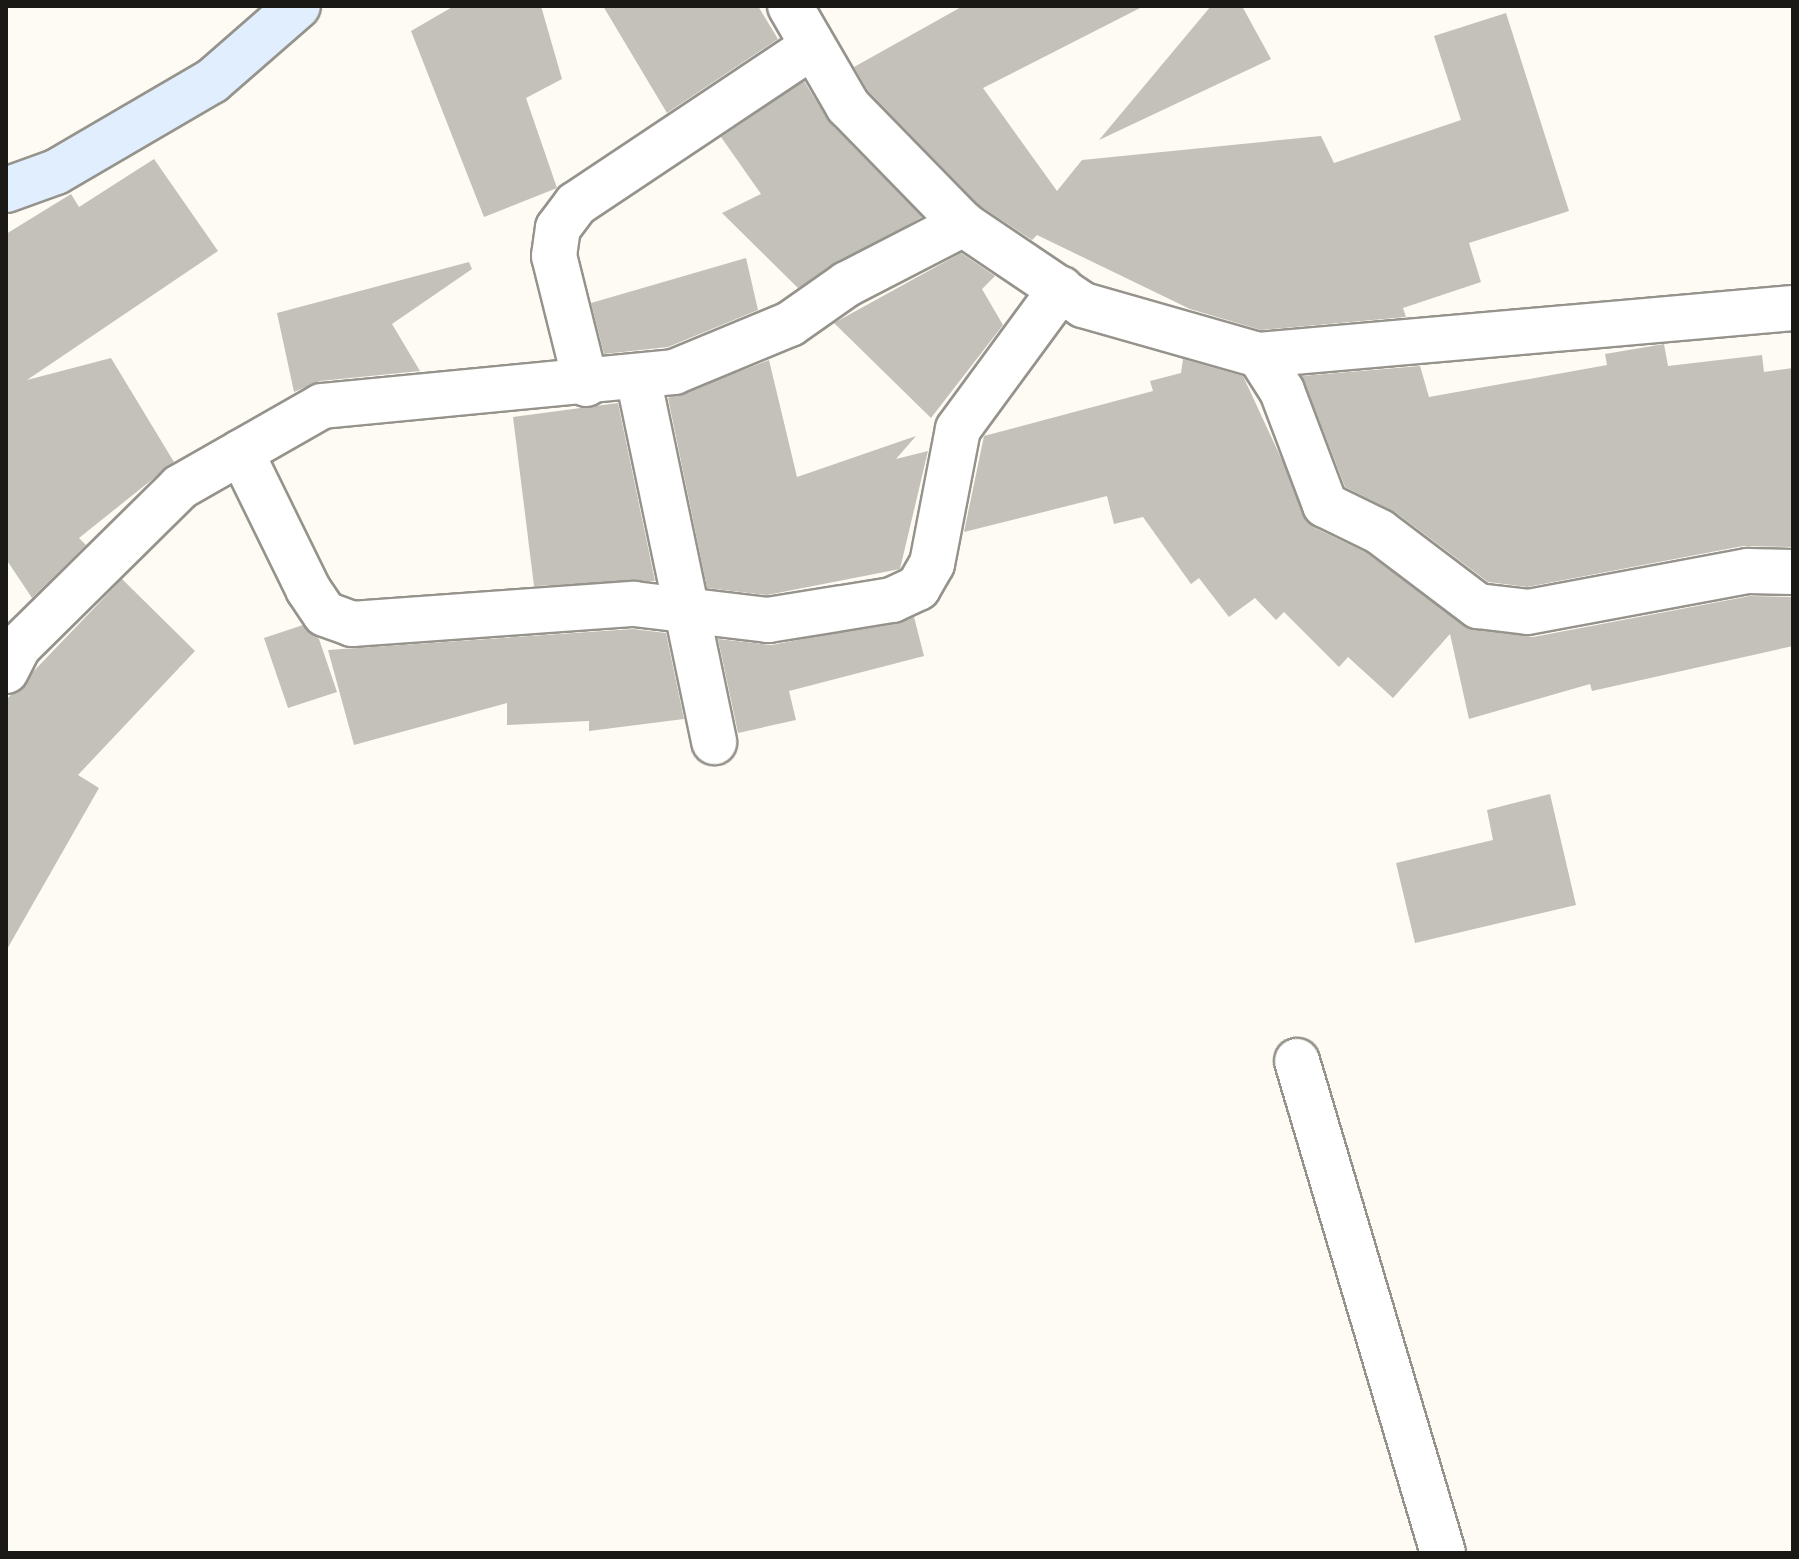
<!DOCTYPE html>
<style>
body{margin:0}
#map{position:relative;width:1799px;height:1559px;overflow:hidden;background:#fdfbf3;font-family:Poppins,sans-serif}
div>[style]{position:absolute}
.building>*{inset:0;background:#c3c1b9}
.roads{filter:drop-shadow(2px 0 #95938c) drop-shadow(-2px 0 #95938c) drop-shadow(0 2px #95938c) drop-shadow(0 -2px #95938c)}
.street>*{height:44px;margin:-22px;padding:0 22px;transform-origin:22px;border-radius:22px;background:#fff}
.secondary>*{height:44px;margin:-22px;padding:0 22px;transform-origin:22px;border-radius:22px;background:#e1eefe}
span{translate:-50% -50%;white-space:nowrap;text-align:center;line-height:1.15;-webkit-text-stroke:6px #fff;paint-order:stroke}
.frame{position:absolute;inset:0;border:8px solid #1a1916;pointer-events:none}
</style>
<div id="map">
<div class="building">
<div style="clip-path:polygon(454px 6px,541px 6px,562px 79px,526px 98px,557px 188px,484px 217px,411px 31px)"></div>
<div style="clip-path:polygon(603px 6px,758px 6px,778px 39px,667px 113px)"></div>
<div style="clip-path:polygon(963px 6px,1144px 6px,983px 88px,1057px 191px,1082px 160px,1321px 136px,1334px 163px,1461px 120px,1434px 36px,1506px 13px,1569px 211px,1469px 243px,1481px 282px,1403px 308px,1406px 317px,1261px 330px,1190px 309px,1037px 235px,1032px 240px,979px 205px,868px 91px,854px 67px)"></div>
<div style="clip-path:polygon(1211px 6px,1242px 6px,1271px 59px,1099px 140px)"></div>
<div style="clip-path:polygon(804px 81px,830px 123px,922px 217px,798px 288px,722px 213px,761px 194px,721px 137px)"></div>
<div style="clip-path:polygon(154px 159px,218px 251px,27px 380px,111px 358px,174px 462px,79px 538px,86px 545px,32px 598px,6px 559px,6px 234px,71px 194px,79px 207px)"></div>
<div style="clip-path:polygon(961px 253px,995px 276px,982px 289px,1003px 325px,931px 418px,834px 323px)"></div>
<div style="clip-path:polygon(746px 258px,758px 310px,668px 347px,604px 354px,591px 303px)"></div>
<div style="clip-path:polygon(469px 262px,472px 269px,392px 324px,420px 371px,320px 381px,294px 392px,277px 313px)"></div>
<div style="clip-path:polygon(1664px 344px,1668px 366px,1762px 355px,1764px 372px,1793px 368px,1793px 547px,1743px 546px,1527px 587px,1488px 582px,1395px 512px,1345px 487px,1302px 376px,1420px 366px,1429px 397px,1607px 365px,1605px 354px)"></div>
<div style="clip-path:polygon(1183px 359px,1243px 376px,1313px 527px,1367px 553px,1464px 626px,1533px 637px,1750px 596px,1793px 597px,1793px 646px,1592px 691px,1590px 684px,1469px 719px,1450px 634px,1393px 698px,1348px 657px,1339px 667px,1284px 612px,1276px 620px,1255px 598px,1229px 617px,1199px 578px,1191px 584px,1143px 517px,1114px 524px,1107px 496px,964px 532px,984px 436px,1153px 391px,1150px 381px,1181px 373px)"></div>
<div style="clip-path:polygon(769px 360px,797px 477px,916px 436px,896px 459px,928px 451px,900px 569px,767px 595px,707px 588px,668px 398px)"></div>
<div style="clip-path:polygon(618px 403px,655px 581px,534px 586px,513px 417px)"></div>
<div style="clip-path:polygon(122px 579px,195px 651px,78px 775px,99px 788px,6px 951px,6px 700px)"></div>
<div style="clip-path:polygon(914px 617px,924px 656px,789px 691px,796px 720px,738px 733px,718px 639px,772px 645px)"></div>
<div style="clip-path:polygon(303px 625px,319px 639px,337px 692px,288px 708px,264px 638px)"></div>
<div style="clip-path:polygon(633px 629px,666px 633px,684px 719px,589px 731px,589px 721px,507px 725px,507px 703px,354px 745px,328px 650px)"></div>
<div style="clip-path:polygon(1550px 794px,1576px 905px,1415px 943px,1396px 863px,1493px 840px,1487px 810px)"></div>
</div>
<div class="roads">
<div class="street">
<div style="left:790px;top:6px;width:116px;rotate:59.9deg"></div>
<div style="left:848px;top:106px;width:165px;rotate:45.7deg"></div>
<div style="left:963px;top:224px;width:145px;rotate:34deg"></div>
<div style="left:1083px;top:305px;width:183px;rotate:15.9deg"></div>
<div style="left:1259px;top:355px;width:536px;rotate:-5.03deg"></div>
<div style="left:1259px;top:355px;width:43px;rotate:57.4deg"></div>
<div style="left:1282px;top:391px;width:122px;rotate:69.3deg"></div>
<div style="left:1325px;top:505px;width:61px;rotate:26.1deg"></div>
<div style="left:1380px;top:532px;width:123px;rotate:37.1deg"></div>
<div style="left:1478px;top:606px;width:50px;rotate:6.8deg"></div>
<div style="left:1528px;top:612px;width:224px;rotate:-10.6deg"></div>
<div style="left:1748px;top:571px;width:45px;rotate:1.3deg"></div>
<div style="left:638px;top:377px;width:373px;rotate:78.2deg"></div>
<div style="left:586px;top:384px;width:132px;rotate:-104deg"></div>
<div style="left:554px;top:256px;width:28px;rotate:-82deg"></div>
<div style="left:558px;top:228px;width:30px;rotate:-53deg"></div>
<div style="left:576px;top:204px;width:283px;rotate:-33.7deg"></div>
<div style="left:241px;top:452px;width:153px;rotate:63.9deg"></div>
<div style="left:308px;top:589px;width:30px;rotate:56deg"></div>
<div style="left:325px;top:614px;width:29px;rotate:20deg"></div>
<div style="left:352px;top:624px;width:283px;rotate:-4.1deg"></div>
<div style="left:634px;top:604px;width:135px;rotate:6.8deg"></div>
<div style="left:768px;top:620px;width:126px;rotate:-9.2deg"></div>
<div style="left:892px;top:600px;width:29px;rotate:-25deg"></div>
<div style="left:918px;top:588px;width:28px;rotate:-60deg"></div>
<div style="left:932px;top:564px;width:137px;rotate:-79.1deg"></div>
<div style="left:958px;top:429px;width:174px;rotate:-53.7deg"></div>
<div style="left:6px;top:671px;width:27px;rotate:-63deg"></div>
<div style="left:18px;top:647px;width:228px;rotate:-44.6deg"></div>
<div style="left:180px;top:487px;width:163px;rotate:-29.7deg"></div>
<div style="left:322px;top:406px;width:354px;rotate:-5.5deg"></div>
<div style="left:674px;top:372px;width:126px;rotate:-22.5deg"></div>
<div style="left:790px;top:324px;width:70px;rotate:-35.1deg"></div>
<div style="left:847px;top:284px;width:131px;rotate:-27.3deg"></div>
<div style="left:1297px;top:1061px;width:513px;rotate:73.47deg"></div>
</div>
<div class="secondary">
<div style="left:6px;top:190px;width:53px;rotate:-19.8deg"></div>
<div style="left:56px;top:172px;width:181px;rotate:-30.3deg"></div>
<div style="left:212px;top:81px;width:114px;rotate:-41.1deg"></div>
</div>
</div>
<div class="frame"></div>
</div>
